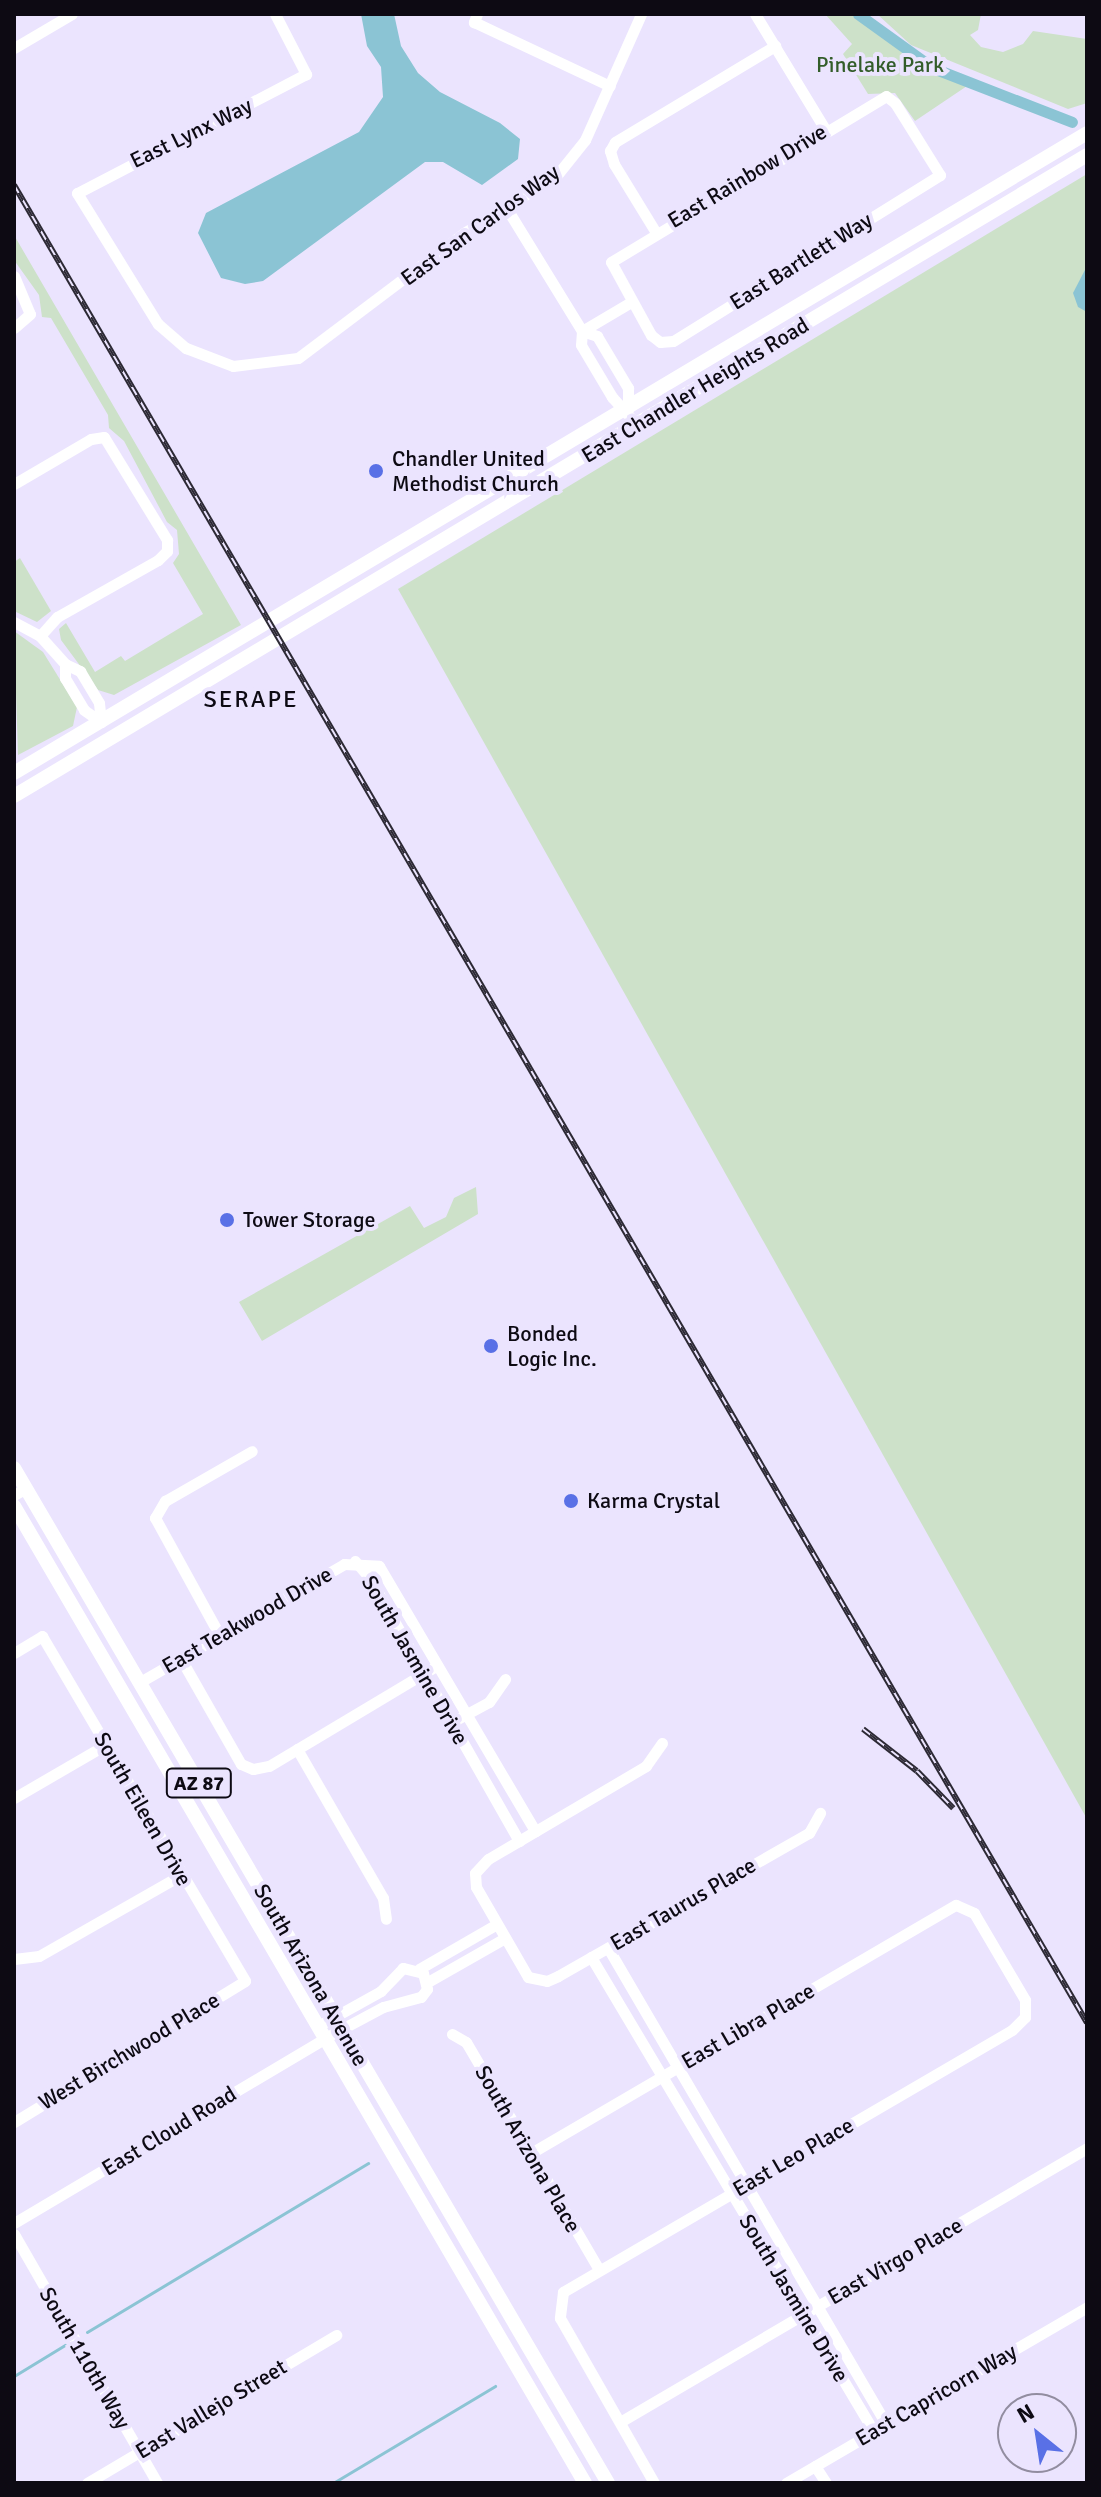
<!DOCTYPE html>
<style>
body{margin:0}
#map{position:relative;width:1101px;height:2497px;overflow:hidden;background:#ebe4fe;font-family:Signika,sans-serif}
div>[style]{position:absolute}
.green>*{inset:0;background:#cde1c9}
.water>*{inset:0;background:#8bc4d4}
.stream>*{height:3px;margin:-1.5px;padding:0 1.5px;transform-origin:1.5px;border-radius:1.5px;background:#8bc4d4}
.canal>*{height:11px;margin:-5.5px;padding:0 5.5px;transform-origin:5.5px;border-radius:5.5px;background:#8bc4d4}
.minor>*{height:11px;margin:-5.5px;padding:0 5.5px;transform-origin:5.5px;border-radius:5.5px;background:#fff}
.major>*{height:14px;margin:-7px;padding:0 7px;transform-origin:7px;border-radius:7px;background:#fff}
.rail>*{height:6px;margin-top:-3px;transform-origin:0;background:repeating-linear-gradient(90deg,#ebe4fe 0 9px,#2c2934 0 18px);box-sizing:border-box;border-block:2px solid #2c2934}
.dots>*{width:22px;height:22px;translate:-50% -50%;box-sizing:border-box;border:4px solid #ebe4fe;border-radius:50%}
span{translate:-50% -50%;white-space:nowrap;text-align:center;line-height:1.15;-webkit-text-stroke:8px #ebe4fe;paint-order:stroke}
.shield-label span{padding:2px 6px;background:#ebe4fe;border:2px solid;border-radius:6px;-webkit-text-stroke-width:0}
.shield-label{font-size:20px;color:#0d0a13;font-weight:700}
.park-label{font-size:22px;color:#335d2a}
.street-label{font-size:22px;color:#0d0a13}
.poi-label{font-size:22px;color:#0d0a13}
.left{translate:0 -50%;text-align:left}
.neighbourhood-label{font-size:24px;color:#0d0a13;letter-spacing:2px}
.frame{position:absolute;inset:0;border:16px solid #0d0a13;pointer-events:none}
.north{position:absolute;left:997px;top:2393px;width:80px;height:80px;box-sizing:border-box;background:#ebe4fe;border:2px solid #928da0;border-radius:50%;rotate:330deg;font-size:22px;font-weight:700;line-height:32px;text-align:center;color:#0d0a13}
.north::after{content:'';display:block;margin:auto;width:28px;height:36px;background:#5970e6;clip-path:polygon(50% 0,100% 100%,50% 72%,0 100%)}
</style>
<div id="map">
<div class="green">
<div style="clip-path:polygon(825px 14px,855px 14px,898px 49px,967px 86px,915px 121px,895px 93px,868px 94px,843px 54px,852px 44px)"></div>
<div style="clip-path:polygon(877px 14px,981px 14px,978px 30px,970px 35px,981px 47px,1003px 52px,1023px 44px,1033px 31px,1087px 39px,1087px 103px,1068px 109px,911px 45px)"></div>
<div style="clip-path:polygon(1087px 174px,1087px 1819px,398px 589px)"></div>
<div style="clip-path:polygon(14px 235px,241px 625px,114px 695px,98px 690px,61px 640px,59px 629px,66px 623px,95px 672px,121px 656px,125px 661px,203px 614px,173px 563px,179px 554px,177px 530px,167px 522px,124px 441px,109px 428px,108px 415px,51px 318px,42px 317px,39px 295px,14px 260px)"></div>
<div style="clip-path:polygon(20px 558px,51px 611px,37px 622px,14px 611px,14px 562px)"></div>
<div style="clip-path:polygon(14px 631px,43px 652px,77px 707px,73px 726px,18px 755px)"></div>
<div style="clip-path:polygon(476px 1187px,478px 1214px,262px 1341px,239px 1302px,410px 1206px,424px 1228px,446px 1217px,454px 1198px)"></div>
</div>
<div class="water">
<div style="clip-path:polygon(361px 14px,394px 14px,401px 46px,418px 73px,440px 92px,500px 123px,520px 139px,518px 159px,482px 185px,443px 162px,425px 162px,263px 281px,245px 284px,221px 278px,198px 233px,206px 213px,359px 132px,383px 97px,381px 67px,367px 46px)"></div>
<div style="clip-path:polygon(1087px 266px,1087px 312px,1078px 307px,1073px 293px)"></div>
</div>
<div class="stream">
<div style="left:87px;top:2332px;width:328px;rotate:-31deg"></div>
<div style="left:14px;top:2376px;width:60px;rotate:-31.3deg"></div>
<div style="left:333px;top:2483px;width:189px;rotate:-30.9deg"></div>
</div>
<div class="canal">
<div style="left:858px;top:14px;width:92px;rotate:35.8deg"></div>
<div style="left:933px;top:68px;width:149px;rotate:21.2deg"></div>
</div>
<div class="minor">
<div style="left:275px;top:14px;width:68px;rotate:62.7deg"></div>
<div style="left:306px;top:74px;width:258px;rotate:152.5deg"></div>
<div style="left:77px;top:193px;width:154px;rotate:58.3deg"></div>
<div style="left:158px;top:324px;width:37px;rotate:41deg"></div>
<div style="left:186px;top:348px;width:50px;rotate:21deg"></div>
<div style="left:233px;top:366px;width:65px;rotate:-7deg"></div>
<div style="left:298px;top:358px;width:208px;rotate:-37deg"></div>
<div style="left:464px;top:233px;width:110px;rotate:-31.9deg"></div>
<div style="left:557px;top:175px;width:45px;rotate:-51.3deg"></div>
<div style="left:585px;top:140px;width:138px;rotate:-66deg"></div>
<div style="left:477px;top:14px;width:9px;rotate:111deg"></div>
<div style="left:474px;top:22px;width:150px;rotate:25.2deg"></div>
<div style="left:755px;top:14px;width:135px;rotate:58.7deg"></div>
<div style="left:14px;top:48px;width:67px;rotate:-30.4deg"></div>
<div style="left:886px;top:96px;width:11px;rotate:38deg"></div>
<div style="left:895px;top:103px;width:85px;rotate:58deg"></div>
<div style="left:940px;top:175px;width:314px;rotate:148.1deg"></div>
<div style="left:673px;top:341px;width:13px;rotate:176deg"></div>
<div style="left:660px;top:342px;width:11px;rotate:-142deg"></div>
<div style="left:651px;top:335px;width:83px;rotate:-118.7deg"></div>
<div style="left:611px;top:262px;width:321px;rotate:-31.1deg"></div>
<div style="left:507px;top:209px;width:143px;rotate:58.4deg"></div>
<div style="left:582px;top:331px;width:14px;rotate:94deg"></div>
<div style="left:581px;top:345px;width:61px;rotate:59.2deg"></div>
<div style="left:612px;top:397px;width:38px;rotate:48deg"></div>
<div style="left:655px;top:231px;width:79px;rotate:-121.5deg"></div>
<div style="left:614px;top:164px;width:14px;rotate:-107deg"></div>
<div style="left:610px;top:151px;width:10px;rotate:-61deg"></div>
<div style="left:615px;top:142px;width:187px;rotate:-31deg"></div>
<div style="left:14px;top:276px;width:41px;rotate:67.2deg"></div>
<div style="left:30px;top:314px;width:21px;rotate:139deg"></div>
<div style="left:582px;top:331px;width:16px;rotate:18deg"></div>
<div style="left:597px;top:336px;width:61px;rotate:59.2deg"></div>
<div style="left:628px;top:388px;width:21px;rotate:90deg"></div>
<div style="left:582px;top:331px;width:57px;rotate:-30.6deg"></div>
<div style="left:14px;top:484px;width:89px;rotate:-30.3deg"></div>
<div style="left:91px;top:439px;width:13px;rotate:-9deg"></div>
<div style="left:104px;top:437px;width:121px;rotate:58.5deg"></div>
<div style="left:167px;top:540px;width:11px;rotate:90deg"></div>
<div style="left:167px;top:551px;width:13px;rotate:135deg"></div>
<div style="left:158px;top:560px;width:116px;rotate:150.6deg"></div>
<div style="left:57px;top:617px;width:25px;rotate:132deg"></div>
<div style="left:14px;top:622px;width:30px;rotate:28deg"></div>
<div style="left:40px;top:636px;width:38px;rotate:48deg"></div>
<div style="left:65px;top:664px;width:17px;rotate:25deg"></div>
<div style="left:80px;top:671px;width:37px;rotate:59deg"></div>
<div style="left:99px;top:703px;width:19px;rotate:84deg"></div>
<div style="left:65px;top:664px;width:14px;rotate:90deg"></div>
<div style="left:65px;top:678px;width:37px;rotate:59deg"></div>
<div style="left:84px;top:710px;width:21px;rotate:35deg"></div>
<div style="left:14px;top:1495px;width:14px;rotate:-30deg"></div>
<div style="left:355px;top:1561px;width:21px;rotate:49deg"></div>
<div style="left:369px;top:1577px;width:304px;rotate:60.4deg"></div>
<div style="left:220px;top:1636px;width:135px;rotate:-118.8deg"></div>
<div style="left:155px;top:1518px;width:20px;rotate:-60deg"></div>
<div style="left:165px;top:1501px;width:100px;rotate:-29.9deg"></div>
<div style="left:14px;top:1653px;width:33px;rotate:-31deg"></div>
<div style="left:42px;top:1636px;width:400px;rotate:59.5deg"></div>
<div style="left:245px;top:1981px;width:271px;rotate:148.6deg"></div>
<div style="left:181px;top:1659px;width:121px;rotate:60.3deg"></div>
<div style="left:241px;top:1764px;width:13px;rotate:23deg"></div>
<div style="left:253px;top:1769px;width:16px;rotate:-11deg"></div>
<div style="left:269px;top:1766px;width:195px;rotate:-30.9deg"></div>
<div style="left:140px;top:1682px;width:236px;rotate:-30deg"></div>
<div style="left:344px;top:1564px;width:35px;rotate:3deg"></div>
<div style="left:379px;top:1566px;width:308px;rotate:59.5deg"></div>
<div style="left:452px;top:1722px;width:42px;rotate:-28.4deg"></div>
<div style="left:489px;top:1702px;width:28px;rotate:-55deg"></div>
<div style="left:662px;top:1743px;width:28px;rotate:125deg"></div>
<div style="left:646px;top:1766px;width:183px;rotate:149.5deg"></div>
<div style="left:488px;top:1859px;width:19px;rotate:133deg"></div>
<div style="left:475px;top:1873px;width:14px;rotate:86deg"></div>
<div style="left:476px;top:1887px;width:104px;rotate:60deg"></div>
<div style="left:528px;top:1977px;width:19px;rotate:12deg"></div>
<div style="left:547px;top:1981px;width:12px;rotate:-24deg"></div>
<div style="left:558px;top:1976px;width:289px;rotate:-29.7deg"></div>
<div style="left:809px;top:1833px;width:23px;rotate:-61deg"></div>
<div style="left:297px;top:1749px;width:172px;rotate:60deg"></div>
<div style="left:383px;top:1898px;width:21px;rotate:82deg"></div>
<div style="left:14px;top:1798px;width:105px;rotate:-30.2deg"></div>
<div style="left:608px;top:1948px;width:551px;rotate:59.71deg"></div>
<div style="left:591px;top:1957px;width:553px;rotate:59.21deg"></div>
<div style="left:14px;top:1959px;width:25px;rotate:-7deg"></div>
<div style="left:39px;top:1956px;width:163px;rotate:-29.7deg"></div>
<div style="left:419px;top:1969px;width:90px;rotate:-30deg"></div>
<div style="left:426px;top:1983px;width:91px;rotate:-29.7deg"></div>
<div style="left:452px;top:2034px;width:16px;rotate:30deg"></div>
<div style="left:466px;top:2042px;width:264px;rotate:59.7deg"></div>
<div style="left:531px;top:2153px;width:492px;rotate:-30.3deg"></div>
<div style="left:956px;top:1905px;width:20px;rotate:24deg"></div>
<div style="left:974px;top:1913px;width:101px;rotate:59.6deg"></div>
<div style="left:1025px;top:2000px;width:17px;rotate:90deg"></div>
<div style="left:1025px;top:2017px;width:18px;rotate:135deg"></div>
<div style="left:1012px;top:2030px;width:520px;rotate:149.74deg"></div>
<div style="left:563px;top:2292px;width:26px;rotate:97deg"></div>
<div style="left:560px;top:2318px;width:190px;rotate:60.3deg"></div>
<div style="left:14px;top:2223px;width:362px;rotate:-30.7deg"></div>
<div style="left:325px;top:2038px;width:66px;rotate:-28.1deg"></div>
<div style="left:383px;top:2007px;width:39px;rotate:-15deg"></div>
<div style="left:421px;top:1997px;width:10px;rotate:-53deg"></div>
<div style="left:427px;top:1989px;width:16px;rotate:-104deg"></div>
<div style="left:423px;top:1973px;width:21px;rotate:-166deg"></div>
<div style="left:403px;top:1968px;width:32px;rotate:134deg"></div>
<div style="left:381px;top:1991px;width:72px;rotate:150.9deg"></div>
<div style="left:14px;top:2234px;width:287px;rotate:60.1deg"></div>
<div style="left:620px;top:2422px;width:541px;rotate:-30.4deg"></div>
<div style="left:815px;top:2466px;width:20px;rotate:57deg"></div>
<div style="left:87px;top:2483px;width:290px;rotate:-30.7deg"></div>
<div style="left:786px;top:2483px;width:349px;rotate:-30.3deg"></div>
</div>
<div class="major">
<div style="left:14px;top:773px;width:1249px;rotate:-30.81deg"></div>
<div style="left:14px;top:796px;width:1250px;rotate:-30.85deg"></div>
<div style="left:14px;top:1468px;width:1176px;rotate:59.66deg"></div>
<div style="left:14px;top:1506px;width:1132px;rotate:59.7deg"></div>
</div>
<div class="rail">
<div style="left:14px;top:185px;width:2128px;rotate:59.72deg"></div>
<div style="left:863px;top:1729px;width:68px;rotate:37.9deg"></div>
<div style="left:917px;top:1771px;width:52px;rotate:45.8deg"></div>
</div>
<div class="dots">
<div style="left:376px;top:471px;background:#5970e6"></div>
<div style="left:227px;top:1220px;background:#5970e6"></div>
<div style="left:491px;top:1346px;background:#5970e6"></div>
<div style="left:571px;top:1501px;background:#5970e6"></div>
</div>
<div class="shield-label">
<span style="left:199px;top:1783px">AZ 87</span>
</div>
<div class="park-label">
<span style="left:880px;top:65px">Pinelake Park</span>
</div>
<div class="street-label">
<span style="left:191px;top:133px;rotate:-26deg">East Lynx Way</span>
<span style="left:747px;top:176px;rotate:-31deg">East Rainbow Drive</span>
<span style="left:480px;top:225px;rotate:-36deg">East San Carlos Way</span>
<span style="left:801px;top:261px;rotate:-32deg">East Bartlett Way</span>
<span style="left:695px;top:390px;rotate:-31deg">East Chandler Heights Road</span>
<span style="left:247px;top:1620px;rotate:-30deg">East Teakwood Drive</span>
<span style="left:415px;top:1660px;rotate:60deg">South Jasmine Drive</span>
<span style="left:143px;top:1809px;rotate:60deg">South Eileen Drive</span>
<span style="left:683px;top:1904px;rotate:-30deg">East Taurus Place</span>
<span style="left:311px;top:1975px;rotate:60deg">South Arizona Avenue</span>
<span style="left:748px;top:2026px;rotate:-30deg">East Libra Place</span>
<span style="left:129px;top:2051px;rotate:-31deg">West Birchwood Place</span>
<span style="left:169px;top:2131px;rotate:-31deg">East Cloud Road</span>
<span style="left:528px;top:2149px;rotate:60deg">South Arizona Place</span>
<span style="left:793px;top:2157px;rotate:-30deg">East Leo Place</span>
<span style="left:895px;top:2261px;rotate:-30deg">East Virgo Place</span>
<span style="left:794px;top:2298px;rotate:59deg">South Jasmine Drive</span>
<span style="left:85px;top:2358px;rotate:60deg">South 110th Way</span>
<span style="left:936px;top:2395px;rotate:-30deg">East Capricorn Way</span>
<span style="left:211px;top:2409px;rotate:-31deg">East Vallejo Street</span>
</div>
<div class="poi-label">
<span class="left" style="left:392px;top:471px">Chandler United<br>Methodist Church</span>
<span class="left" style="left:243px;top:1220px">Tower Storage</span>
<span class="left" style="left:507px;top:1346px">Bonded<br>Logic Inc.</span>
<span class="left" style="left:587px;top:1501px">Karma Crystal</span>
</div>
<div class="neighbourhood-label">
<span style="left:251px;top:700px">SERAPE</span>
</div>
<div class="frame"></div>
<div class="north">N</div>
</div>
